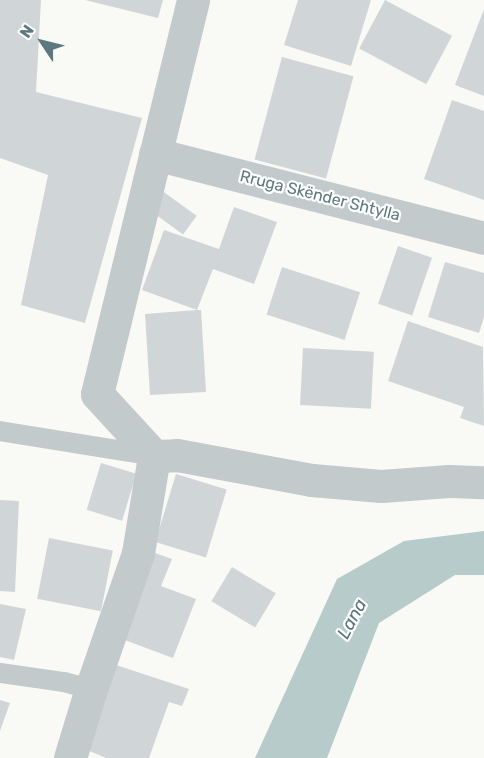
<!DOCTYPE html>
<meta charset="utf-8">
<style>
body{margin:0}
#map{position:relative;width:484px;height:758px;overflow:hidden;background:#f9f9f6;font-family:Rubik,sans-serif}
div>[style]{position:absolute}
.water>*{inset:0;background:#b7cbca}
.building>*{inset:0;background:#d0d6d7;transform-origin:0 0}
.lane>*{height:20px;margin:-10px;padding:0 10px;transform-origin:10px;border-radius:10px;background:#c2cacb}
.street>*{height:33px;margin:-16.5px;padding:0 16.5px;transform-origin:16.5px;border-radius:16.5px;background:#c2cacb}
span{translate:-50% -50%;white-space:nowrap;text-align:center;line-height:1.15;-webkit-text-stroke:4.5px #fff;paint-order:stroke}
.street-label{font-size:16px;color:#5d797f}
.water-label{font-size:18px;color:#577776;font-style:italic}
.north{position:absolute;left:12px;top:12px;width:60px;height:60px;-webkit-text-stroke:4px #fff;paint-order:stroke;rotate:305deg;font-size:16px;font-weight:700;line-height:24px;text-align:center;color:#5d797f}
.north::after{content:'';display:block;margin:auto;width:21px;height:27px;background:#5d797f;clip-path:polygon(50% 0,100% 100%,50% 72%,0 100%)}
</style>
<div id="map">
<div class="water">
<div style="clip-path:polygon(484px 531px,484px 575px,455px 575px,379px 623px,327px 758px,255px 758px,337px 579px,404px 541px)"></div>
</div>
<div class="building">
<div style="clip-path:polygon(0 0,41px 0,36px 92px,142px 118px,85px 323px,21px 305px,48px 175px,0 158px)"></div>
<div style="clip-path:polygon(85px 0,163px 0,158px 18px)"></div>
<div style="clip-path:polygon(298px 0,371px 0,351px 66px,284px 45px)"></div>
<div style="left:385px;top:0;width:76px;height:55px;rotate:28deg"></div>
<div style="clip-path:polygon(484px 9px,484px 96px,455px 85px)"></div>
<div style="left:282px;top:57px;width:74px;height:106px;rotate:15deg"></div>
<div style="clip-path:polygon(452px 100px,484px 111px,484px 200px,424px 179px)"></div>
<div style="left:161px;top:190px;width:44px;height:23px;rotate:36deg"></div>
<div style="clip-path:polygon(234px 207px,277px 222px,254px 284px,213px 269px,197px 310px,142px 290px,164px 230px,219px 249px)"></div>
<div style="left:398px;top:246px;width:36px;height:61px;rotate:19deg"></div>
<div style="clip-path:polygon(445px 262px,484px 273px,484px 317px,479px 333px,428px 317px)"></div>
<div style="left:282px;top:267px;width:82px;height:50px;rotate:18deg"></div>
<div style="clip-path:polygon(197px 310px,201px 310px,206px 392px,150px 395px,145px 314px)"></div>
<div style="clip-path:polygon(408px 321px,483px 347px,484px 426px,460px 418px,464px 407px,388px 381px)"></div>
<div style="left:303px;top:348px;width:71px;height:57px;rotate:3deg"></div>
<div style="left:101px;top:463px;width:37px;height:49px;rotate:17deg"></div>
<div style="left:176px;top:474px;width:53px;height:71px;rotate:17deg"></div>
<div style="clip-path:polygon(0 500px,19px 501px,15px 592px,0 591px)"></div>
<div style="left:49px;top:538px;width:65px;height:62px;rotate:11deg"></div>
<div style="clip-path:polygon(155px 553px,172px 559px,161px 586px,196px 599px,173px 658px,122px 639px)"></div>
<div style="left:232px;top:567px;width:51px;height:40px;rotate:31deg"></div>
<div style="clip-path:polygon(0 604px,26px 609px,14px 660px,0 657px)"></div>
<div style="clip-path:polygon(116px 665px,189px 689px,182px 706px,169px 702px,149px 758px,106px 758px,87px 750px)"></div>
<div style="clip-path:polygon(0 700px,10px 703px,0 731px)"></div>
</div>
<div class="lane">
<div style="left:0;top:431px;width:156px;rotate:9.2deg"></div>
<div style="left:0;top:673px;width:65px;rotate:8deg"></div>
<div style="left:64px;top:682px;width:28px;rotate:15deg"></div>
</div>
<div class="street">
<div style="left:155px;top:154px;width:340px;rotate:14.3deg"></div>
<div style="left:154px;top:456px;width:84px;rotate:-132.6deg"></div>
<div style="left:97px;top:394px;width:406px;rotate:-76.3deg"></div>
<div style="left:154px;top:456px;width:23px;rotate:-2deg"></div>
<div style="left:177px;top:455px;width:137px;rotate:10.5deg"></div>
<div style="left:312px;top:480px;width:69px;rotate:5deg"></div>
<div style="left:381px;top:486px;width:68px;rotate:-4.2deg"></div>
<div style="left:449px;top:481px;width:35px;rotate:2deg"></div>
<div style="left:70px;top:758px;width:72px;rotate:-73.1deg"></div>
<div style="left:91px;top:689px;width:144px;rotate:-70.9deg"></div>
<div style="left:138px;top:553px;width:98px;rotate:-80.6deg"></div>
</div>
<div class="street-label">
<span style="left:320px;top:196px;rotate:14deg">Rruga Skënder Shtylla</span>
</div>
<div class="water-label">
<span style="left:352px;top:619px;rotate:-62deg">Lana</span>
</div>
<div class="north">N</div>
</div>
